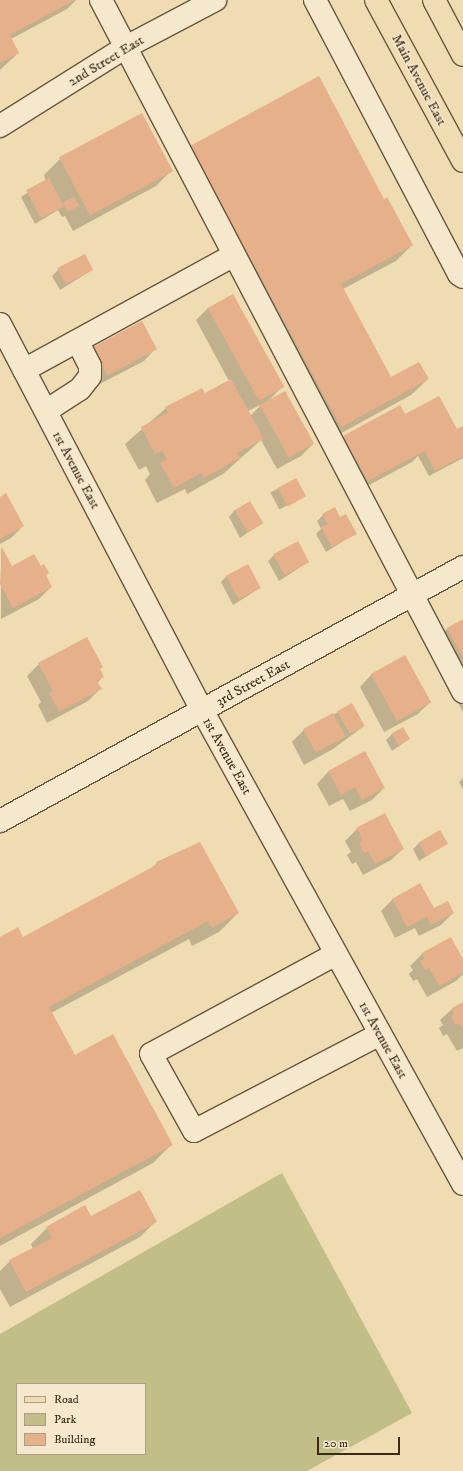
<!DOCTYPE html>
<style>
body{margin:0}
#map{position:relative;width:463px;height:1471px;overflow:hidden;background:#f0dcb2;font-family:"IM FELL DW Pica",serif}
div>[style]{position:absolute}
.green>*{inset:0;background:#c1be87}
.shadow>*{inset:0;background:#0003;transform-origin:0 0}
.building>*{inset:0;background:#e5b08a;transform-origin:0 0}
.roads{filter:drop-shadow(1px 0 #69563e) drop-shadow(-1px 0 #69563e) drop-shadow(0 1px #69563e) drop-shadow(0 -1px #69563e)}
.minor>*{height:22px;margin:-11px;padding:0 11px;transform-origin:11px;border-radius:11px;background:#f5e8cd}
.major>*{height:22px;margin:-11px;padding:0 11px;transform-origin:11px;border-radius:11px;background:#f0dcb2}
span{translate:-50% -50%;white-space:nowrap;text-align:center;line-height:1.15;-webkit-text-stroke:3px #f5e8cd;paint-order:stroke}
.street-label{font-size:14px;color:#3c2918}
.legend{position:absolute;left:16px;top:1383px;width:130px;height:72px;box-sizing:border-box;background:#f5e8cd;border:1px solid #ab9c85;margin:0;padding:5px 7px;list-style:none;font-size:12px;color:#3c2918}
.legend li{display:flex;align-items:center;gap:8px;height:20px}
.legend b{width:20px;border:1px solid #ab9c85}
.scale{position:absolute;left:317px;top:1437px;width:83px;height:18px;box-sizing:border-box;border:2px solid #3c2918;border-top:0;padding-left:5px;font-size:12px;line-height:14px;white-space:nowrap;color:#3c2918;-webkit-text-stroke:3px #f5e8cd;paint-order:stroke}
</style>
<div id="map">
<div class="green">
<div style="clip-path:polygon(evenodd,282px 1173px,412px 1413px,307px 1471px,0 1471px,0 1334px,282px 1173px,17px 1384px,145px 1384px,145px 1454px,17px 1454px,17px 1384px)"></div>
</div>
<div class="shadow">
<div style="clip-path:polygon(0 0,76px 0,67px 9px,11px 39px,18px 53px,0 70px)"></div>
<div style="clip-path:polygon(318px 78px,384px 200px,412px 245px,396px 261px,343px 289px,391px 378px,428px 379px,411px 395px,325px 442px,190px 147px)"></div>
<div style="clip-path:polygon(142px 115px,172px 170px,156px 186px,73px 231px,65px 216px,62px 217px,58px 210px,35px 224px,21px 197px,46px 181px,44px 175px,60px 159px)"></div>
<div style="clip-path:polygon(58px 270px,92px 270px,60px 290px,52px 276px)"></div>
<div style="clip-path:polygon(evenodd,208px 308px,282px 387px,269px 400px,313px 444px,301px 456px,277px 469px,261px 440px,223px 474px,187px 494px,185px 489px,157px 503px,145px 480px,150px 474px,146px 466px,139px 470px,125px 444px,166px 408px,204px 394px,229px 381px,196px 320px,208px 308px,262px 404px,250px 416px,248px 411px,262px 404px)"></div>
<div style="clip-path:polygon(94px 349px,155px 349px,144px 361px,96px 386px,82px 360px)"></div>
<div style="clip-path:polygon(405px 416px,456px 430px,463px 427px,463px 458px,429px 476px,418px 456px,412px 462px,356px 492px,332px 448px,344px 437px)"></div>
<div style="left:296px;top:479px;width:19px;height:29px;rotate:62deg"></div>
<div style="clip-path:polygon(0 498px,23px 526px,11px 538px,0 544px)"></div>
<div style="clip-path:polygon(235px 510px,262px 523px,240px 538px,229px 517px)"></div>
<div style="clip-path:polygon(323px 515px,340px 518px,356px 533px,326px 552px,316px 534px,321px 529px,317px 521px)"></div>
<div style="clip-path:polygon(1px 548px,11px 567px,45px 576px,51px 587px,39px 599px,1px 619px)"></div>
<div style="clip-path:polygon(274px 555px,308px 562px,279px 581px,268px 561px)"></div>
<div style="clip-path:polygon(227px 576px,260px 588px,233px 605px,221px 582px)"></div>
<div style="clip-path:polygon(463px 620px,463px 712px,428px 648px,447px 629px)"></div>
<div style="clip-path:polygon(405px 657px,430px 702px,418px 714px,384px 732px,360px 687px,371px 675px)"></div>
<div style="clip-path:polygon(39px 664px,102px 667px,99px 670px,103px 677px,97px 683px,100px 689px,88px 701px,47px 723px,38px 705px,41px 702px,27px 676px)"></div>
<div style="clip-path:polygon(338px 712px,364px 726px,333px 749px,304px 765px,292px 742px,304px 730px)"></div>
<div style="clip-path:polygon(392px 734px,409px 739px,392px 751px,386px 740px)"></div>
<div style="clip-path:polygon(364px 752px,384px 788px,372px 800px,350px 811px,343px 799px,329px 806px,317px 784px,328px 772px)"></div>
<div style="clip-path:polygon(463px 778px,463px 790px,459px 782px)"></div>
<div style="clip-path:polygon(384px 814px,403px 849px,391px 860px,363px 875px,356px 862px,352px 864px,347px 855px,351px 852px,345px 841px,357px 829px)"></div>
<div style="clip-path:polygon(200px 843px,238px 913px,219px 932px,192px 946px,189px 939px,51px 1013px,74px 1056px,172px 1144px,153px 1163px,0 1246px,0 938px,23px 938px,151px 869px,157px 863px)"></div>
<div style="clip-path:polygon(419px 843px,446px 844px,419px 861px,413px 849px)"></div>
<div style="clip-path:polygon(393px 899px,433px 910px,453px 913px,441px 925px,419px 936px,415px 928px,395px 938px,381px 911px)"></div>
<div style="clip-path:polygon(451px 939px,463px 961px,463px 974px,456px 981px,427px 997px,417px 979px,413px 981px,409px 974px,413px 970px,410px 966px,422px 954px)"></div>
<div style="clip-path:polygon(463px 1003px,463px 1048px,457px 1051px,447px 1034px,443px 1036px,439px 1028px,443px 1025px,440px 1020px,452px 1009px)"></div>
<div style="clip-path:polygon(91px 1217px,156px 1221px,140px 1237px,10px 1307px,0 1289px,0 1271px,10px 1261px,33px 1249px,31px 1244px,47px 1228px)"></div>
</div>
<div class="building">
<div style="clip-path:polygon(0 0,75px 0,10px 35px,19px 53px,0 63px)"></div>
<div style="clip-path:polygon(319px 76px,384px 199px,387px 197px,413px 245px,341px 284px,391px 377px,419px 362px,429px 379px,341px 427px,190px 146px)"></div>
<div style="left:142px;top:113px;width:66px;height:94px;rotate:62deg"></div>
<div style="left:49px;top:178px;width:32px;height:26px;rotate:62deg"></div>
<div style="left:75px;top:197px;width:10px;height:13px;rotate:66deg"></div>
<div style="left:85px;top:254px;width:18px;height:31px;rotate:63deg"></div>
<div style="left:233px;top:294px;width:106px;height:29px;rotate:61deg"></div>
<div style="left:142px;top:321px;width:32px;height:56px;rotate:62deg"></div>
<div style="clip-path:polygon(231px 379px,264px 439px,237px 453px,240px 458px,204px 478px,201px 473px,174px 488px,160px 463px,167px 459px,162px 451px,155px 454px,141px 427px,168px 412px,165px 407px,202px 388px,205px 393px)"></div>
<div style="left:285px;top:391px;width:60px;height:29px;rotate:61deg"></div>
<div style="clip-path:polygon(439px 396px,457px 429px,463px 426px,463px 456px,435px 471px,425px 451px,368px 481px,343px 436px,400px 405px,405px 414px)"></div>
<div style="left:296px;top:478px;width:21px;height:21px;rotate:61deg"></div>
<div style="clip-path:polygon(6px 493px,24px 526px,0 539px,0 497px)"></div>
<div style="left:250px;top:501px;width:26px;height:18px;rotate:59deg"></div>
<div style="clip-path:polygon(335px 507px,340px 517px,346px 514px,357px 534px,332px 547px,321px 527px,328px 524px,322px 514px)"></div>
<div style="left:298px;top:541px;width:24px;height:28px;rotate:62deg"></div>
<div style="clip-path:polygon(2px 547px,12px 566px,34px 554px,41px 566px,44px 564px,49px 573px,46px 575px,52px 587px,13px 608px,0 584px)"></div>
<div style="left:248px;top:564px;width:27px;height:25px;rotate:62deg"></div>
<div style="clip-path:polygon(463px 619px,463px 658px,447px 628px)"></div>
<div style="clip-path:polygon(87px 637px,103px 667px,100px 669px,104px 677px,97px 681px,102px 689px,59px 712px,49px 693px,53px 691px,38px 663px)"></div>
<div style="left:405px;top:655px;width:54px;height:39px;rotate:61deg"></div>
<div style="left:352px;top:703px;width:26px;height:17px;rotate:61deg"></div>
<div style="left:333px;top:713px;width:27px;height:34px;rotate:62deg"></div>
<div style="left:403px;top:727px;width:14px;height:13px;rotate:60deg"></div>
<div style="clip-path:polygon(365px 751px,385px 788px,362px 800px,355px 787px,341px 795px,328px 771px)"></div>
<div style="clip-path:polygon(385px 813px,404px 849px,375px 864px,368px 851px,364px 853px,359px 843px,363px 840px,356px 828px)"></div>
<div style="left:440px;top:830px;width:16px;height:25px;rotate:60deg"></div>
<div style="clip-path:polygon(200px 842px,239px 913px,212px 928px,208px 921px,49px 1007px,75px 1055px,113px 1034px,173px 1145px,0 1238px,0 937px,18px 927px,23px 937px,158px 864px,156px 862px)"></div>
<div style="clip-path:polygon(420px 883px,434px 908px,448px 901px,454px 913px,431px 925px,427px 917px,407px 927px,392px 899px)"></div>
<div style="clip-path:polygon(451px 937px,463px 959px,463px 973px,439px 986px,429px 968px,425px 970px,420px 961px,424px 959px,422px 953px)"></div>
<div style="clip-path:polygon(463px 1002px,463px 1029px,459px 1023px,455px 1025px,451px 1016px,454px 1014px,452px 1008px)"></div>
<div style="clip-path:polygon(140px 1190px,157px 1222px,26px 1292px,9px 1260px,52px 1238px,46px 1227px,85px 1205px,91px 1216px)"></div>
</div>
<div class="roads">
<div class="minor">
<div style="left:101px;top:0;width:781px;rotate:62.38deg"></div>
<div style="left:315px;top:0;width:310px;rotate:62.3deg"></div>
<div style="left:459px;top:274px;width:5px;rotate:37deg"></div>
<div style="left:0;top:126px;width:149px;rotate:-32.1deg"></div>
<div style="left:126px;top:47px;width:101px;rotate:-27.8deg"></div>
<div style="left:0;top:324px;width:436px;rotate:62.4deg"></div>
<div style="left:202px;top:710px;width:541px;rotate:61.16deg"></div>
<div style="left:24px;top:370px;width:239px;rotate:-28.7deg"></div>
<div style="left:46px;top:411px;width:40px;rotate:-32.9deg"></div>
<div style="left:80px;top:389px;width:16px;rotate:-52deg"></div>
<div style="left:90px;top:376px;width:10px;rotate:-90deg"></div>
<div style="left:90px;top:366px;width:28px;rotate:-117deg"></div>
<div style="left:0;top:821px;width:528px;rotate:-28.75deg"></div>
<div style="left:336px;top:954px;width:210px;rotate:151.6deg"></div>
<div style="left:151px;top:1054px;width:88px;rotate:60.8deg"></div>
<div style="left:194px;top:1131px;width:210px;rotate:-27.5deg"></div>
</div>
<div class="major">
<div style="left:376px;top:0;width:183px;rotate:61.6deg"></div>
<div style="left:434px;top:0;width:62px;rotate:62.2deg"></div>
</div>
</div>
<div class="street-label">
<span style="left:106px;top:61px;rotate:-31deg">2nd Street East</span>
<span style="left:419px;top:80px;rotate:62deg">Main Avenue East</span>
<span style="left:76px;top:470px;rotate:62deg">1st Avenue East</span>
<span style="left:253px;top:683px;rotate:-29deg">3rd Street East</span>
<span style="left:227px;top:756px;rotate:61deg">1st Avenue East</span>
<span style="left:383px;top:1040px;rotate:61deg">1st Avenue East</span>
</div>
<ul class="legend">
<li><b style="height:5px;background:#f0dcb2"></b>Road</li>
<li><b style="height:11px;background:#c1be87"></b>Park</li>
<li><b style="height:11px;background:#e5b08a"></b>Building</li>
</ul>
<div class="scale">20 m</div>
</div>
